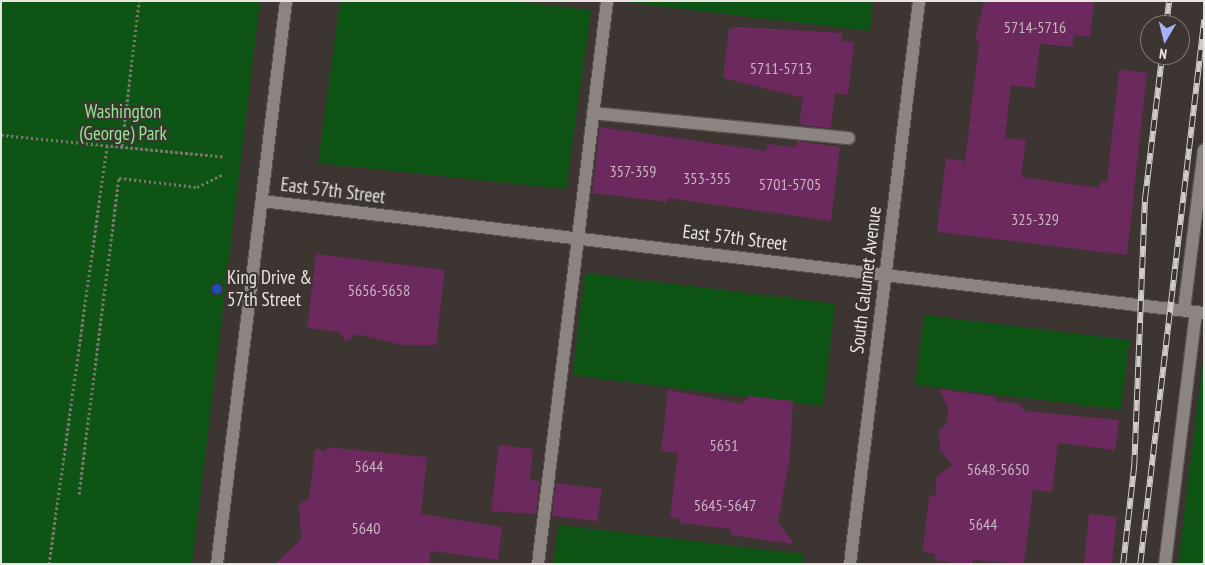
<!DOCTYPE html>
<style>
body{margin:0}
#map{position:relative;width:1205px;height:565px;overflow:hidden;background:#3c3531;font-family:"PT Sans Narrow",sans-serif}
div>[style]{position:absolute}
.green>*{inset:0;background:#0e5414;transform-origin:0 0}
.building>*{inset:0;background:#6c295e;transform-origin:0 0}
.path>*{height:3px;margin-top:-1.5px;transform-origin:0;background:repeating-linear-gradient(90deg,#7c7673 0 2.5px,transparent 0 5px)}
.roads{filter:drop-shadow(1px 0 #56514d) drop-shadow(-1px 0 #56514d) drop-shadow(0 1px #56514d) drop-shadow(0 -1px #56514d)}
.minor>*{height:12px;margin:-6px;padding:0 6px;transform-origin:6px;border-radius:6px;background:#8c8480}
.rail>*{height:5.5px;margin-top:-2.75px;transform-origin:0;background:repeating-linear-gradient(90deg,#3c3531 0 11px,#d0ccc9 0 22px);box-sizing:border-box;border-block:1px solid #d0ccc9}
.dots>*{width:14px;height:14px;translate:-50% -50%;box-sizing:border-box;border:2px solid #3c3531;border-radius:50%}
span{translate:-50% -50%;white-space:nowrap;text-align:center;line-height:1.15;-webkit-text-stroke:4px #3c3531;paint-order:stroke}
.number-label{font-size:16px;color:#c9b5c0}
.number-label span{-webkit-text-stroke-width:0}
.park-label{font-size:19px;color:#90e78e}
.street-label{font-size:19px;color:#e8e4e1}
.poi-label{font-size:19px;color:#e8e4e1}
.left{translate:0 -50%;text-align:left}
.frame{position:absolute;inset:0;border:2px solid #e8e4e1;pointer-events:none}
.north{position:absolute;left:1140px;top:15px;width:50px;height:50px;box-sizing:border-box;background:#3c3531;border:1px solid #817b77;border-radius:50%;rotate:188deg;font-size:14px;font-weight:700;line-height:20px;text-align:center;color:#e8e4e1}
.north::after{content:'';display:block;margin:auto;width:18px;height:22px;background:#a8b0fc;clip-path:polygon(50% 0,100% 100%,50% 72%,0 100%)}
</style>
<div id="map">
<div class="green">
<div style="clip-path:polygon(1px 1px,260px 1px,192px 564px,1px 564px)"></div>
<div style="clip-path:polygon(340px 1px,511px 1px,591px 10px,566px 189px,318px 163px)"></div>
<div style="clip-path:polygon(617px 1px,873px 1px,870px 31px)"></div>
<div style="left:585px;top:273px;width:252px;height:103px;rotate:7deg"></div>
<div style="left:924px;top:315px;width:207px;height:70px;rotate:7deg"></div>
<div style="clip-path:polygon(1204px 352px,1204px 564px,1178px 564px)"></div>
<div style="clip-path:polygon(558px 525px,803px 554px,802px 564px,553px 564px)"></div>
</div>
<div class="building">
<div style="clip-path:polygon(984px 1px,1094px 1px,1090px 37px,1074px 35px,1073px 47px,1040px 44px,1035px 88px,1011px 85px,1005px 138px,1026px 140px,1021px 177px,1099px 188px,1100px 181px,1107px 182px,1119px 69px,1147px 73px,1127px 255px,937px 232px,946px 158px,965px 161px,979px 43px,975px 39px)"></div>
<div style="clip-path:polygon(739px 27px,842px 33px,842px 41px,854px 42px,848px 95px,835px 93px,831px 128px,799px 125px,803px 98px,723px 78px,729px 29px)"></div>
<div style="clip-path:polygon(600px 127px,766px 151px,767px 144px,796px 147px,797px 141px,840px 147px,831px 221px,667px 198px,667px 202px,592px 193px)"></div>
<div style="clip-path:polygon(316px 254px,445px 270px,436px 345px,403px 345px,356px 334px,346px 341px,339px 332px,307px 328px)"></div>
<div style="clip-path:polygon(939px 389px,996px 397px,995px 401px,1019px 404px,1025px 411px,1119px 420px,1115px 450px,1058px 443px,1052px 492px,1033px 490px,1024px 564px,973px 560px,972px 564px,962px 564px,935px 560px,935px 554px,923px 552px,929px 495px,936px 496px,936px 477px,953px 465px,940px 451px,939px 431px,947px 423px,948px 408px)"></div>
<div style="clip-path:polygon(668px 390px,742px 404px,750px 396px,793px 401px,790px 457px,778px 522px,794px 544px,731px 535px,731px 529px,680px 523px,681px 519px,670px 517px,678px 453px,661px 451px)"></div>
<div style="clip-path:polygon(499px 445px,533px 449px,530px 480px,540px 481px,536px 514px,491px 511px)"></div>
<div style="clip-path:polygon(326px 447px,427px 457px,421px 514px,502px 527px,498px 560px,431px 551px,429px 564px,275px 564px,301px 539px,299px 504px,309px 498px,315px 449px,326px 451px)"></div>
<div style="left:556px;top:483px;width:46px;height:33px;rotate:7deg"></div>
<div style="left:1089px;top:514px;width:28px;height:50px;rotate:6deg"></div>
</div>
<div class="path">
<div style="left:1px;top:135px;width:224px;rotate:5.6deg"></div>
<div style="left:122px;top:146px;width:146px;rotate:-83.3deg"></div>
<div style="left:79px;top:494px;width:319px;rotate:-82.8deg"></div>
<div style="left:119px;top:178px;width:79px;rotate:6.6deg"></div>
<div style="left:197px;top:187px;width:28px;rotate:-26deg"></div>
<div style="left:49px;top:564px;width:423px;rotate:-82.1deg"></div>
</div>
<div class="roads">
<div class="minor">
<div style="left:593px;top:113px;width:257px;rotate:5.6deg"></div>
<div style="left:262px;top:201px;width:949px;rotate:6.78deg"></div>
<div style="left:1184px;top:310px;width:161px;rotate:-82.9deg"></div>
<div style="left:217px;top:564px;width:567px;rotate:-83.01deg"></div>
<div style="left:538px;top:564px;width:567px;rotate:-83.01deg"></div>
<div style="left:850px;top:564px;width:567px;rotate:-83.01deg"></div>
<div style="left:1165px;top:564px;width:254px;rotate:-83deg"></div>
</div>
</div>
<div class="rail">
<div style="left:1166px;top:25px;width:24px;rotate:-83deg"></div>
<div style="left:1123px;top:564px;width:99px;rotate:-83.6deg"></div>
<div style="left:1134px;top:466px;width:269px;rotate:-87.7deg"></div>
<div style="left:1145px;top:197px;width:143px;rotate:-83.2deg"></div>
<div style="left:1140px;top:564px;width:548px;rotate:-83.29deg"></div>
</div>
<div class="dots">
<div style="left:217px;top:289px;background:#1a4fb4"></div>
</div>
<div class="number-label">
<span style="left:1035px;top:27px">5714-5716</span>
<span style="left:781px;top:68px">5711-5713</span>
<span style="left:633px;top:171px">357-359</span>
<span style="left:707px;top:178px">353-355</span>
<span style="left:790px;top:184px">5701-5705</span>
<span style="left:1035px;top:219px">325-329</span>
<span style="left:379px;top:290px">5656-5658</span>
<span style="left:724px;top:445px">5651</span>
<span style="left:369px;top:466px">5644</span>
<span style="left:998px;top:469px">5648-5650</span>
<span style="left:725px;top:505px">5645-5647</span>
<span style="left:983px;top:524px">5644</span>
<span style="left:366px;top:528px">5640</span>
</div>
<div class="park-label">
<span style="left:123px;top:123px">Washington<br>(George) Park</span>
</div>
<div class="street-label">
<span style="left:333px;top:191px;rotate:7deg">East 57th Street</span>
<span style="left:735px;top:238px;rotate:7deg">East 57th Street</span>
<span style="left:866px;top:280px;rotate:-83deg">South Calumet Avenue</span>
</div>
<div class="poi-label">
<span class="left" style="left:227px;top:289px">King Drive &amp;<br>57th Street</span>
</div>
<div class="frame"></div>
<div class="north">N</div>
</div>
